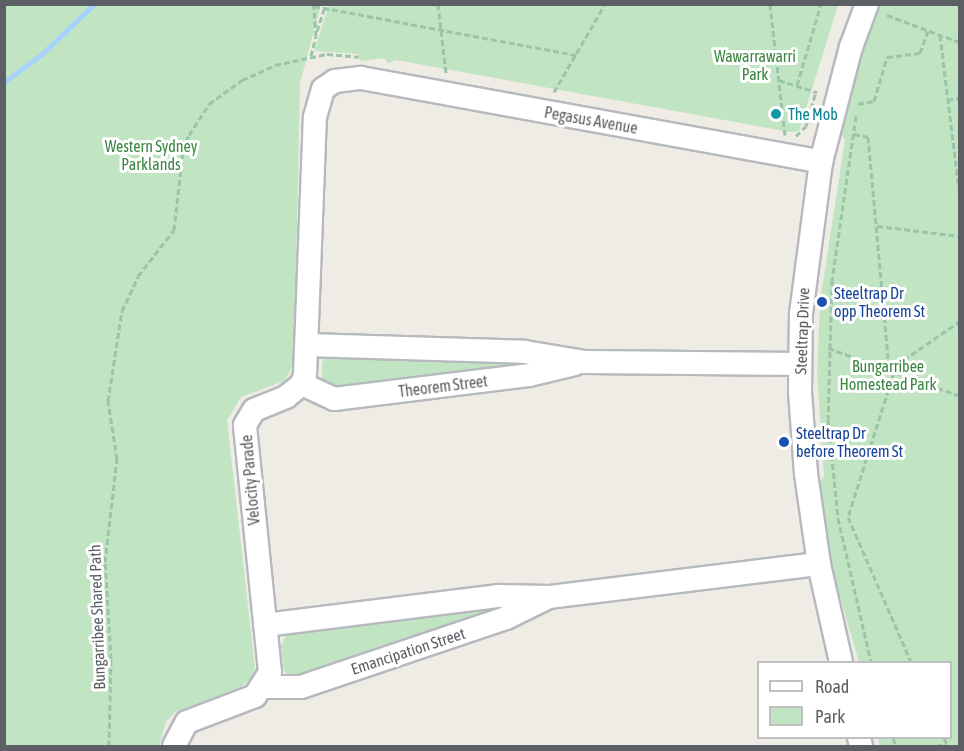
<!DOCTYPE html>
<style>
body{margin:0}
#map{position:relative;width:964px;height:751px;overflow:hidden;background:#eeece4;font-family:"Asap Condensed",sans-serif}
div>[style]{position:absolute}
.green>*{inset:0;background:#c1e4c3}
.stream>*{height:5px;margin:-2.5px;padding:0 2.5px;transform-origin:2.5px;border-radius:2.5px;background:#a7d2fb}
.path>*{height:3px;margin-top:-1.5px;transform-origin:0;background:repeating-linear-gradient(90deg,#9bc4a9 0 6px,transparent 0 9px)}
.roads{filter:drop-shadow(2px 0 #b6b9bd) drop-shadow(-2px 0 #b6b9bd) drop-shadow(0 2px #b6b9bd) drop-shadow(0 -2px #b6b9bd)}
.minor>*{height:22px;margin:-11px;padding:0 11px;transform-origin:11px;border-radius:11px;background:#fff}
.dots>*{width:16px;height:16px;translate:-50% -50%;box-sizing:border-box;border:3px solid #fff;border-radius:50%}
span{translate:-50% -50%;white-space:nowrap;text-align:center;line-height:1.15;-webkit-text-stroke:6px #fff;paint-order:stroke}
.park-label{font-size:16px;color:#3a8541}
.culture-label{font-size:16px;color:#0d838f}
.left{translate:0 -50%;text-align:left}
.street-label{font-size:16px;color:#5c5f64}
.transit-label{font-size:16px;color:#164399}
.frame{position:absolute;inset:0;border:6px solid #5c5f64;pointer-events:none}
.legend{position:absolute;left:757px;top:661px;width:195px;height:78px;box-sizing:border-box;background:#fff;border:2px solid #bebfc1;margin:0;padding:8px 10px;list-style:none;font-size:18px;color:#5c5f64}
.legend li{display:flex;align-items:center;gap:12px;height:30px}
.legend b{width:30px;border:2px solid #bebfc1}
</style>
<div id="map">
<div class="green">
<div style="clip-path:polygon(4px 5px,321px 5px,300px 83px,294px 364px,284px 381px,241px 397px,227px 420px,255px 668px,250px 679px,241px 687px,175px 712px,166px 722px,159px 746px,5px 746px)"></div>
<div style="clip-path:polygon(329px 5px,329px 4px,838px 5px,799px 131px,790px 132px,396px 60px,388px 63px,384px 58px,361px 61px,358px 54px,314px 51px)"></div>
<div style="clip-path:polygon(878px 5px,959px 5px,959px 746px,880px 746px,878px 738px,950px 738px,950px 662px,859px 662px,828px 556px,817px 485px,824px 476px,817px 374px,820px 302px,845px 140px,839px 130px)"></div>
<div style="clip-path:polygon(330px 355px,526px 363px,341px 390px,322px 384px,322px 362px)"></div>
<div style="clip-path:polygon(501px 604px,504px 608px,302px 679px,290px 678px,284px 671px,281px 647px,287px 632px)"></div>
</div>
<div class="stream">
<div style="left:4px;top:82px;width:47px;rotate:-36.4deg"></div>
<div style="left:42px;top:54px;width:72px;rotate:-43.9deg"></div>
</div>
<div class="path">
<div style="left:438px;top:4px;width:69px;rotate:83.4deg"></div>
<div style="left:770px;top:4px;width:132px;rotate:83.5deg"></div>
<div style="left:314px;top:6px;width:267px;rotate:10.6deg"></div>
<div style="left:887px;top:15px;width:57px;rotate:20.7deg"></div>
<div style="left:317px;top:31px;width:28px;rotate:-72deg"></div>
<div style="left:960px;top:42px;width:21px;rotate:-161deg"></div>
<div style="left:940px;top:35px;width:163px;rotate:83deg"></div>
<div style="left:311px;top:56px;width:21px;rotate:-76deg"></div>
<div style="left:316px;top:36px;width:32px;rotate:-94deg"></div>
<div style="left:779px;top:80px;width:40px;rotate:18deg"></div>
<div style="left:797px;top:85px;width:84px;rotate:-73.5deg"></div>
<div style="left:554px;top:92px;width:102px;rotate:-59.9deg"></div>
<div style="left:947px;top:100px;width:13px;rotate:-9deg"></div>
<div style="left:858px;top:104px;width:16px;rotate:-11deg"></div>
<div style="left:874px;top:101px;width:46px;rotate:-73.5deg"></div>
<div style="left:887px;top:57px;width:33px;rotate:-7deg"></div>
<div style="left:920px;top:53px;width:23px;rotate:-70deg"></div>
<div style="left:856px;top:116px;width:166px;rotate:98.3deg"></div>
<div style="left:832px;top:280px;width:139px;rotate:91.6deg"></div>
<div style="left:828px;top:419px;width:100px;rotate:84.2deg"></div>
<div style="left:838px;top:518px;width:148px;rotate:77.1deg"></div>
<div style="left:854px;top:134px;width:14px;rotate:12deg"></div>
<div style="left:868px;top:137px;width:234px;rotate:84.8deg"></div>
<div style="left:889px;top:370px;width:86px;rotate:-34.6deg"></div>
<div style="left:796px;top:136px;width:14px;rotate:-45deg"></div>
<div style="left:806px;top:126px;width:35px;rotate:-74deg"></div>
<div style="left:877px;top:226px;width:84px;rotate:6.9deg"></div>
<div style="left:828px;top:348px;width:65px;rotate:19.8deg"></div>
<div style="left:894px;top:372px;width:152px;rotate:107.6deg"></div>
<div style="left:848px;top:517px;width:158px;rotate:66.5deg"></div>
<div style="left:895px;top:372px;width:69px;rotate:20.3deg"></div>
<div style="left:893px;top:738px;width:9px;rotate:69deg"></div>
<div style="left:944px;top:738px;width:9px;rotate:63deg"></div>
<div style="left:109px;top:746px;width:87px;rotate:-88.7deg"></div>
<div style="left:111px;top:659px;width:97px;rotate:-93.5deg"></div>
<div style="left:105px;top:562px;width:104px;rotate:-83.4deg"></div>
<div style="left:117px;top:459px;width:59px;rotate:-98.8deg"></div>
<div style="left:108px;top:401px;width:91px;rotate:-81.2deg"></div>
<div style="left:122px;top:311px;width:38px;rotate:-65deg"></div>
<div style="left:138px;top:276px;width:58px;rotate:-52deg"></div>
<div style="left:174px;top:230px;width:81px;rotate:-83.6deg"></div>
<div style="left:183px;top:150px;width:16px;rotate:-68deg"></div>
<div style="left:189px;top:135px;width:37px;rotate:-57deg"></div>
<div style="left:209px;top:104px;width:41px;rotate:-36deg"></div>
<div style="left:242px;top:80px;width:36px;rotate:-24deg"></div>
<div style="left:275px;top:65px;width:53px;rotate:-11.9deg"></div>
<div style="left:327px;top:54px;width:32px;rotate:5deg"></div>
<div style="left:936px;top:746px;width:11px;rotate:-10deg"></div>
</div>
<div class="roads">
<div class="minor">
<div style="left:307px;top:345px;width:218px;rotate:1.8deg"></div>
<div style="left:525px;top:352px;width:61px;rotate:9.5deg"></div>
<div style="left:585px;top:362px;width:215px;rotate:0.5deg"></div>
<div style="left:302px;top:384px;width:35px;rotate:25deg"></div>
<div style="left:334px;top:399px;width:196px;rotate:-7deg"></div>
<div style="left:529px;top:375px;width:47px;rotate:-13.4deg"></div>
<div style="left:265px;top:625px;width:236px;rotate:-7.1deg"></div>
<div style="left:499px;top:596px;width:50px;rotate:1.1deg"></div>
<div style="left:549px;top:597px;width:272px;rotate:-7deg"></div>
<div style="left:841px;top:662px;width:100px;rotate:-102.7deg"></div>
<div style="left:819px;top:564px;width:91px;rotate:-98.2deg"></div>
<div style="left:806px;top:474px;width:82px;rotate:-94.2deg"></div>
<div style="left:800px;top:392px;width:78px;rotate:-89.3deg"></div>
<div style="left:801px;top:314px;width:153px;rotate:-82.5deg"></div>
<div style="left:821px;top:162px;width:119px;rotate:-75.4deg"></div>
<div style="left:851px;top:47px;width:46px;rotate:-69.6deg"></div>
<div style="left:264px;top:687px;width:37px"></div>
<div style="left:301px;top:687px;width:216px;rotate:-18.6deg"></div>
<div style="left:506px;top:618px;width:43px;rotate:-26deg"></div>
<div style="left:859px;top:738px;width:8px;rotate:76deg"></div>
<div style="left:174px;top:746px;width:27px;rotate:-62deg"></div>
<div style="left:187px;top:722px;width:73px;rotate:-20.9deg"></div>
<div style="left:255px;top:696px;width:28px;rotate:-58deg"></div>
<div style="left:270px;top:672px;width:248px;rotate:-95.8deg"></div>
<div style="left:245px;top:425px;width:17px;rotate:-59deg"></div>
<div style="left:254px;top:410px;width:35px;rotate:-22deg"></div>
<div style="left:286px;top:397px;width:21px;rotate:-39deg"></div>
<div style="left:302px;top:384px;width:9px;rotate:-72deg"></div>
<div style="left:305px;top:375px;width:258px;rotate:-87.8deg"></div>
<div style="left:315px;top:117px;width:29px;rotate:-74deg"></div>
<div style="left:323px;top:89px;width:14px;rotate:-34deg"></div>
<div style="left:335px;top:81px;width:26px;rotate:-7deg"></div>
<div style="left:361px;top:78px;width:468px;rotate:10.3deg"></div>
</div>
</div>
<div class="dots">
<div style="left:776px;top:114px;background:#0f9aa8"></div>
<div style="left:822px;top:302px;background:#1a4fb4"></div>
<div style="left:784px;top:442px;background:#1a4fb4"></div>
</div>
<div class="park-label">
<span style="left:755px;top:65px">Wawarrawarri<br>Park</span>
<span style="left:151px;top:155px">Western Sydney<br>Parklands</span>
<span style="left:888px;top:375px">Bungarribee<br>Homestead Park</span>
</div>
<div class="culture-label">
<span class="left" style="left:788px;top:114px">The Mob</span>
</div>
<div class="street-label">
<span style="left:591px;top:120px;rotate:10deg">Pegasus Avenue</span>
<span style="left:802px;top:331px;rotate:-88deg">Steeltrap Drive</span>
<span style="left:443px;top:386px;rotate:-7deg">Theorem Street</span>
<span style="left:250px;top:480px;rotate:-95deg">Velocity Parade</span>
<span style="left:97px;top:617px;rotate:-92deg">Bungarribee Shared Path</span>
<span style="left:408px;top:651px;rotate:-18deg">Emancipation Street</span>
</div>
<div class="transit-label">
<span class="left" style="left:834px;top:302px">Steeltrap Dr<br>opp Theorem St</span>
<span class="left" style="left:796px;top:442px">Steeltrap Dr<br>before Theorem St</span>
</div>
<div class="frame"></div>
<ul class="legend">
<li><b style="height:8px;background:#fff"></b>Road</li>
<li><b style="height:16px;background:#c1e4c3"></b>Park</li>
</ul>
</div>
